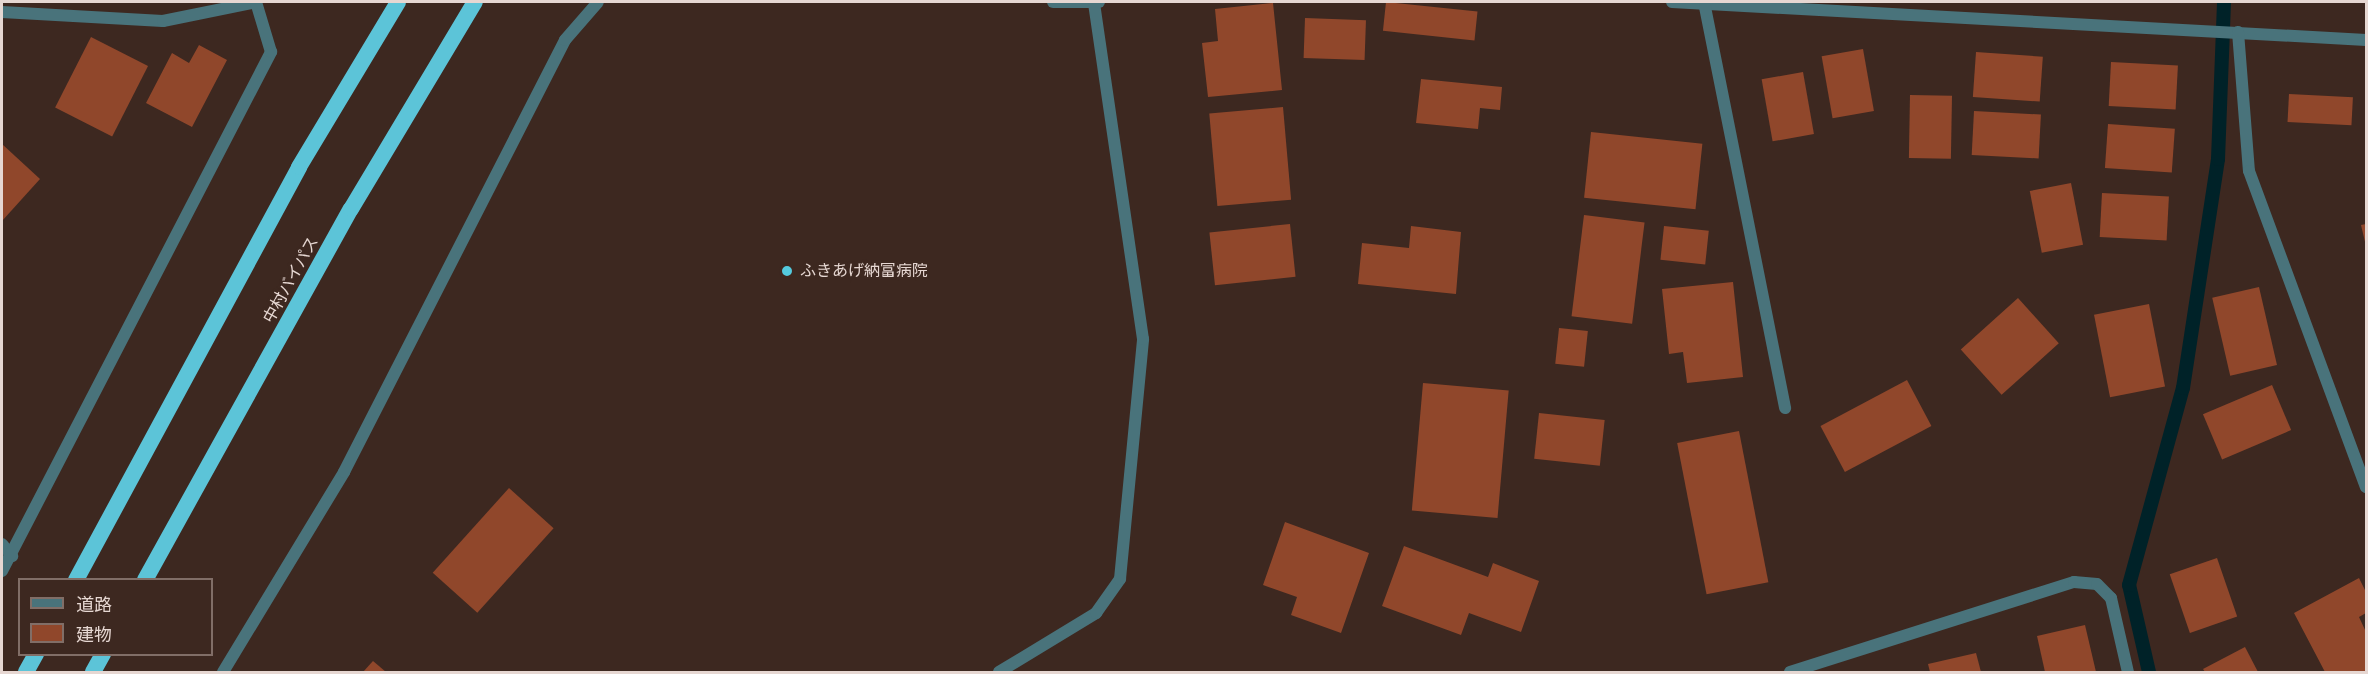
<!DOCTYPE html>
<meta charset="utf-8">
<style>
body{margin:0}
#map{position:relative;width:2368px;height:674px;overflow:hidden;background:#3d2820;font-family:Roboto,"Noto Sans JP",sans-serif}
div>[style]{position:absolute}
.stream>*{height:14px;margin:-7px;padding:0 7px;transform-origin:7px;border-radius:7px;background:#002228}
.building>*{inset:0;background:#90472b;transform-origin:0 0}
.minor>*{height:12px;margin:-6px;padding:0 6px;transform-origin:6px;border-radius:6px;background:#49737b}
.trunk>*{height:16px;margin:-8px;padding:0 8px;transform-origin:8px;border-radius:8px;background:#5cc4d8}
.dots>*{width:16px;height:16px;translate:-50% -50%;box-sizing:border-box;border:3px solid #3d2820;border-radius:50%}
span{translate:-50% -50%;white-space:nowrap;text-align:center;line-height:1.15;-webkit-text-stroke:5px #3d2820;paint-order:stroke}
.poi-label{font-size:16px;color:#e6d7d2}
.left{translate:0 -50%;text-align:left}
.street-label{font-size:16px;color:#e6d7d2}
.frame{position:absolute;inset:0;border:3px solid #e6d7d2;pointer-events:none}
.legend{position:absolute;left:18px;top:578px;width:195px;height:78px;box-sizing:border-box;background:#3d2820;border:2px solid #816e67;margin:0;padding:8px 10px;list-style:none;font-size:18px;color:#e6d7d2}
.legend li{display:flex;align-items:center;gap:12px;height:30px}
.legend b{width:30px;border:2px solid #816e67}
</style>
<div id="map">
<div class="stream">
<div style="left:2149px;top:672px;width:89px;rotate:-102.9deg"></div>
<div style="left:2129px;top:585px;width:204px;rotate:-74.7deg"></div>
<div style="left:2183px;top:388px;width:232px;rotate:-81.3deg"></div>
<div style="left:2218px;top:159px;width:157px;rotate:-87.8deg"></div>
</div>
<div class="building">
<div style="left:1386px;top:2px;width:92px;height:29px;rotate:6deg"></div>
<div style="clip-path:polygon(1273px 3px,1282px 90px,1208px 97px,1202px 43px,1218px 41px,1215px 9px)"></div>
<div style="left:1305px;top:18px;width:61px;height:40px;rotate:2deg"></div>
<div style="left:91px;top:37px;width:64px;height:79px;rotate:27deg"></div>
<div style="clip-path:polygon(199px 45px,227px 60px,192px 127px,146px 103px,172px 53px,189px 63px)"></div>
<div style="left:1863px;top:49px;width:63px;height:42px;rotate:80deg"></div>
<div style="left:1976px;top:52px;width:67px;height:45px;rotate:4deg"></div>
<div style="left:2111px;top:62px;width:67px;height:44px;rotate:3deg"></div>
<div style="left:1803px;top:72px;width:63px;height:42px;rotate:80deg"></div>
<div style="clip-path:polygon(1421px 79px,1502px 87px,1500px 110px,1480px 108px,1478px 129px,1416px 123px)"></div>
<div style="left:2289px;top:94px;width:64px;height:28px;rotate:3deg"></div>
<div style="left:1910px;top:95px;width:42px;height:63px;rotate:1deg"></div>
<div style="left:1283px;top:107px;width:93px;height:74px;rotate:85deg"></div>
<div style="left:1974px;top:111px;width:67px;height:44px;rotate:3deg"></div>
<div style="left:2108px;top:124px;width:67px;height:44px;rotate:4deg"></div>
<div style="left:1591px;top:132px;width:112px;height:66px;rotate:6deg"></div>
<div style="clip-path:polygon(2px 144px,40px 179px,2px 221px)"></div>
<div style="left:2071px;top:183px;width:63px;height:42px;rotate:79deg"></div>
<div style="left:2102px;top:193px;width:67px;height:44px;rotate:3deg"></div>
<div style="left:1584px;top:215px;width:61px;height:102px;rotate:7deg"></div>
<div style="left:1290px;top:224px;width:53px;height:81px;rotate:84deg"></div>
<div style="clip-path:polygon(2366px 224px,2366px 246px,2361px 225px)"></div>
<div style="clip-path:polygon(1411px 226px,1461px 232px,1456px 294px,1358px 284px,1362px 243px,1409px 248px)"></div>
<div style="left:1664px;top:226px;width:45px;height:34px;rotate:6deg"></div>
<div style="clip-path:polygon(1733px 282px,1743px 377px,1687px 383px,1683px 352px,1669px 354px,1662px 289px)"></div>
<div style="left:2259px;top:287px;width:80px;height:48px;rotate:77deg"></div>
<div style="left:2018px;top:298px;width:61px;height:77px;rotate:48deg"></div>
<div style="left:2149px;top:304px;width:84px;height:56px;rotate:79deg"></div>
<div style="left:1559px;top:328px;width:29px;height:36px;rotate:6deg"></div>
<div style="left:1907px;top:380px;width:52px;height:98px;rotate:62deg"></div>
<div style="left:1423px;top:383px;width:86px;height:128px;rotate:5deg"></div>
<div style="left:2272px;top:385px;width:49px;height:75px;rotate:67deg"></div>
<div style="left:1539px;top:413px;width:66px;height:46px;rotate:6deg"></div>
<div style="left:1739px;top:431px;width:154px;height:63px;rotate:79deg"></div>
<div style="left:509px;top:488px;width:60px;height:114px;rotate:42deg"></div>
<div style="clip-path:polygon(1285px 522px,1369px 553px,1341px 633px,1291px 615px,1297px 597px,1263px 585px)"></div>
<div style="clip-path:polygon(1404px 546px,1488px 577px,1493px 563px,1539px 581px,1521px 632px,1469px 613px,1461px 635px,1382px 606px)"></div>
<div style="left:2217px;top:558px;width:62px;height:50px;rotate:71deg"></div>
<div style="clip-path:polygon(2359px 578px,2366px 592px,2366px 613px,2359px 617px,2366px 632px,2366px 672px,2325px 672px,2294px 613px)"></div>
<div style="clip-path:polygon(2085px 625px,2096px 672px,2045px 672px,2037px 636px)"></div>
<div style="clip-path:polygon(2245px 647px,2258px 672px,2205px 672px,2203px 669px)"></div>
<div style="clip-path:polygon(1976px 653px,1981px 672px,1930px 672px,1928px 664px)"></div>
<div style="clip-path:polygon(373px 661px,386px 672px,363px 672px)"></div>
</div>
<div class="minor">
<div style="left:1053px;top:2px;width:46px"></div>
<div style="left:1672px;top:2px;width:695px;rotate:3.13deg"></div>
<div style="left:1705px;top:7px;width:409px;rotate:78.7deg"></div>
<div style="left:2px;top:12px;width:161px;rotate:3.2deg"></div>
<div style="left:163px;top:21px;width:95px;rotate:-11.5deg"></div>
<div style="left:2238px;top:32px;width:139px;rotate:85.5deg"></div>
<div style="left:2249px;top:171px;width:337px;rotate:69.7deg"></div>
<div style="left:2px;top:544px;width:16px;rotate:50deg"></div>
<div style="left:2px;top:571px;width:585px;rotate:-62.6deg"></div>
<div style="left:271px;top:52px;width:52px;rotate:-106.7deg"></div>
<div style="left:223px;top:672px;width:234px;rotate:-58.8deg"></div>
<div style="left:344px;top:472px;width:485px;rotate:-62.9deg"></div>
<div style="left:565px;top:40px;width:50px;rotate:-49deg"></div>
<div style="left:999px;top:672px;width:114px;rotate:-31.3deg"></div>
<div style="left:1096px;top:613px;width:42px;rotate:-54.8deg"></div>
<div style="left:1120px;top:579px;width:241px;rotate:-84.5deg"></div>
<div style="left:1143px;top:339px;width:338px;rotate:-98.3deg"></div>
<div style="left:1790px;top:672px;width:298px;rotate:-17.6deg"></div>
<div style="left:2074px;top:582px;width:23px;rotate:5deg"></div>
<div style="left:2097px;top:584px;width:20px;rotate:45deg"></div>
<div style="left:2111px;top:598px;width:76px;rotate:77.1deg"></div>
</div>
<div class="trunk">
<div style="left:76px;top:580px;width:469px;rotate:-61.6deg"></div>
<div style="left:299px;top:167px;width:192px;rotate:-59deg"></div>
<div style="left:145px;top:580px;width:424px;rotate:-61deg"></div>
<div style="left:351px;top:209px;width:241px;rotate:-59.1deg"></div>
<div style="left:26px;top:672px;width:21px;rotate:-61deg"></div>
<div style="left:93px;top:672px;width:21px;rotate:-61deg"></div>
</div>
<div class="dots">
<div style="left:787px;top:271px;background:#54cade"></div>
</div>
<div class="poi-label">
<span class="left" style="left:800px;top:271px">ふきあげ納富病院</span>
</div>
<div class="street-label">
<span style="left:291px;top:280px;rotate:-61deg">中村バイパス</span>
</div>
<div class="frame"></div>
<ul class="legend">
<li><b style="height:8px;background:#49737b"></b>道路</li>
<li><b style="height:16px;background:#90472b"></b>建物</li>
</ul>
</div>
